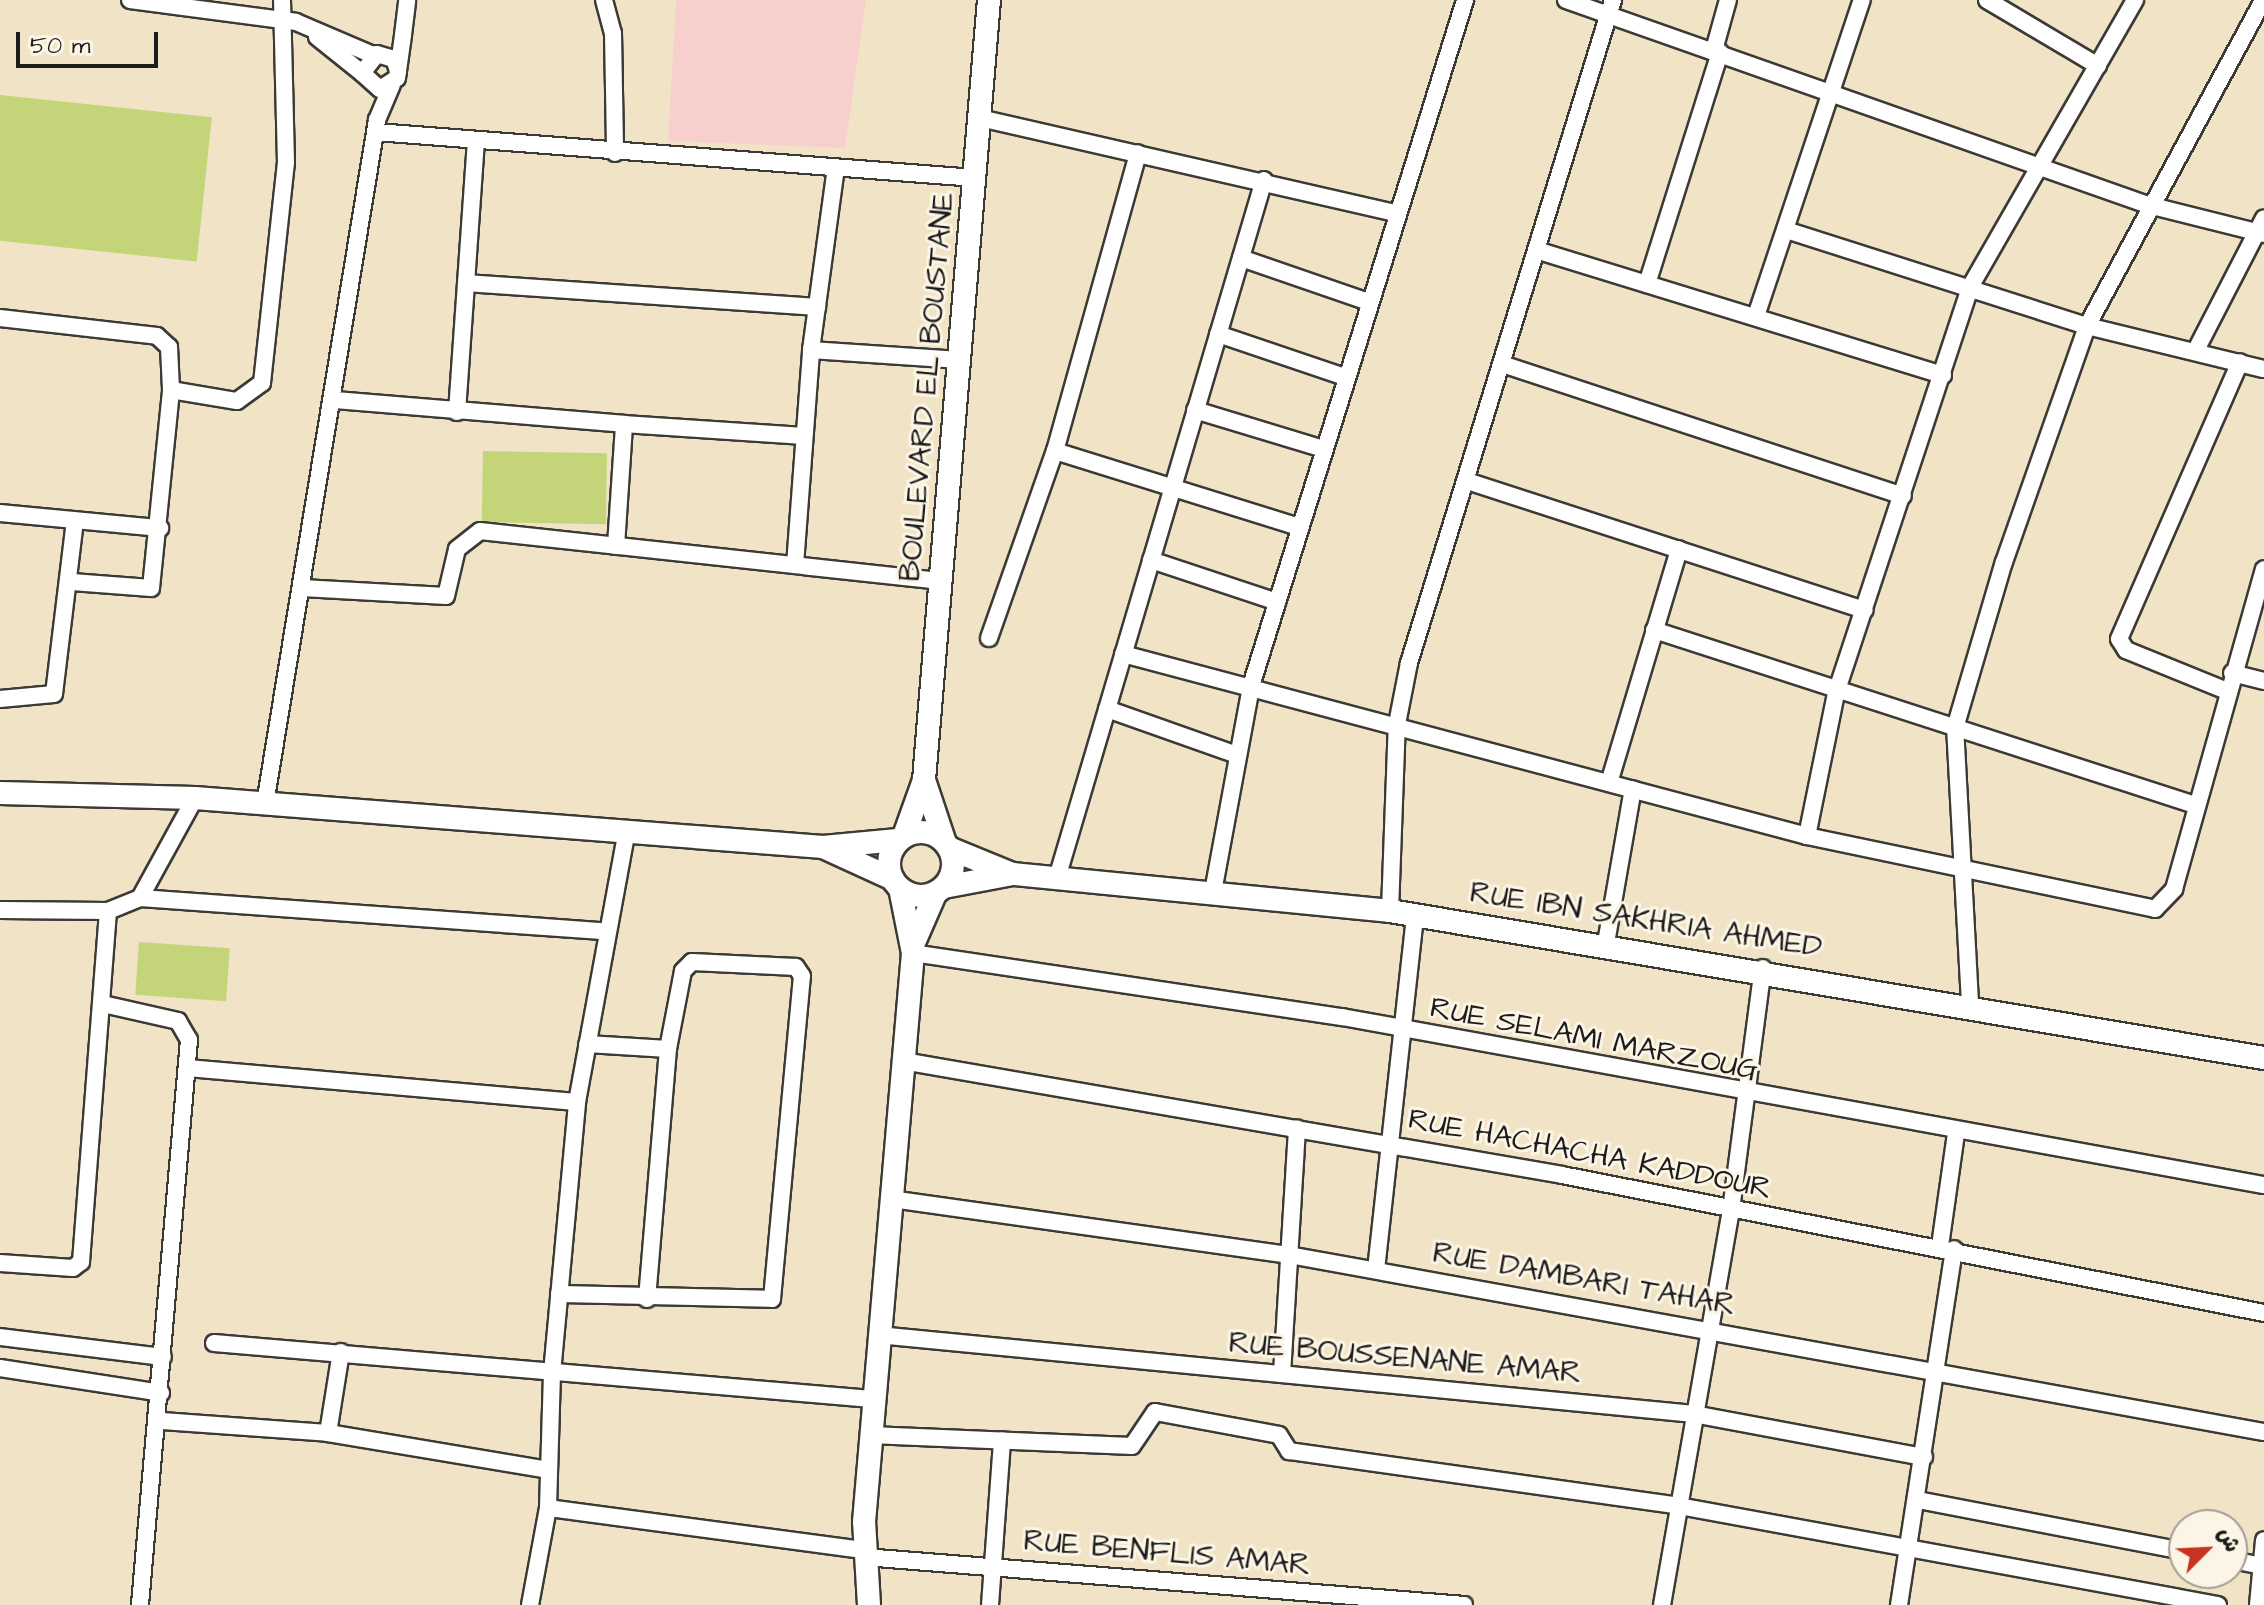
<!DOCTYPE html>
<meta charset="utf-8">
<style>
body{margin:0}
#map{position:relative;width:2264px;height:1605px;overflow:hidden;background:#f1e3c5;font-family:"Architects Daughter","Playpen Sans Arabic",sans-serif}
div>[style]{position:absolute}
.built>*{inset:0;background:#f7d0ce}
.green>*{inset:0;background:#c3d578;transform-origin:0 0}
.roads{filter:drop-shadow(2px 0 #3c3a35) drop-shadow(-2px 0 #3c3a35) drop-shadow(0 2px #3c3a35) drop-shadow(0 -2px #3c3a35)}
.minor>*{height:16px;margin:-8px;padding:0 8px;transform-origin:8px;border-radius:8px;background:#fff}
.secondary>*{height:22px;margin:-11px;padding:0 11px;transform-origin:11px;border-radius:11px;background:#fff}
.secondary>.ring{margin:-11px;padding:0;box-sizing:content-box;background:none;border:22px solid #fff;border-radius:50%}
span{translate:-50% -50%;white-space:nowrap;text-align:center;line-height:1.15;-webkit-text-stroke:6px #fcf5e5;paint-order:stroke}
.street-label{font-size:30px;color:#1c1c1c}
.north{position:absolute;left:2168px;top:1509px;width:80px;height:80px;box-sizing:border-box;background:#fcf5e5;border:2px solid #a29e95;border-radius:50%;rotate:66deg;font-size:22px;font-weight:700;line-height:32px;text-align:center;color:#1c1c1c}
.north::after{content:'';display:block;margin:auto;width:28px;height:36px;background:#c8321e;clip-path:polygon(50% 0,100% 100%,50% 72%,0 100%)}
.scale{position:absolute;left:16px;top:32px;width:142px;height:36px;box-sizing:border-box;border:4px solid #1c1c1c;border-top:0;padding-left:10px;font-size:24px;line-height:28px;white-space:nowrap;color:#1c1c1c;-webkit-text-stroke:6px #fcf5e5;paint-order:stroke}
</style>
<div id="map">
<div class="built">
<div style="clip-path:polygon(676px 0,866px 0,845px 148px,668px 141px)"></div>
</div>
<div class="green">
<div style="left:0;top:95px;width:213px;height:145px;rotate:6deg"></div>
<div style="left:483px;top:451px;width:124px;height:71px;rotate:1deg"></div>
<div style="left:139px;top:942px;width:91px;height:53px;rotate:4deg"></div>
</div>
<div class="roads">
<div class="minor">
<div style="left:130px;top:0;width:167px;rotate:7.5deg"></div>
<div style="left:296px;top:22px;width:84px;rotate:23.2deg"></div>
<div style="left:604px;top:0;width:34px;rotate:75deg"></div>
<div style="left:613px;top:33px;width:120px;rotate:89deg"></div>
<div style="left:1566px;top:0;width:617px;rotate:19.4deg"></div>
<div style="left:2148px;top:205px;width:120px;rotate:14deg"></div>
<div style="left:1987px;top:0;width:129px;rotate:30.7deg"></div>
<div style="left:317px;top:37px;width:58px;rotate:38.7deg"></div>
<div style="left:1714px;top:50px;width:52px;rotate:-74.4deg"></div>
<div style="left:398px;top:71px;width:13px;rotate:-108deg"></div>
<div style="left:394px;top:59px;width:18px;rotate:-164deg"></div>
<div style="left:377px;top:54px;width:24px;rotate:128deg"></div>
<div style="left:362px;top:73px;width:24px;rotate:42deg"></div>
<div style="left:380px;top:89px;width:20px;rotate:-33deg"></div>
<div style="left:397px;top:78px;width:7px;rotate:-82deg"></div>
<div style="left:398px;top:71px;width:36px;rotate:-82deg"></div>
<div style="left:403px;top:35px;width:35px;rotate:-83deg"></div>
<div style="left:980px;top:118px;width:429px;rotate:12.9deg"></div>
<div style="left:376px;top:132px;width:601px;rotate:4.39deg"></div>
<div style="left:1786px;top:230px;width:316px;rotate:17.7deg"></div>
<div style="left:2087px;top:326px;width:182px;rotate:13.7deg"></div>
<div style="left:1536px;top:250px;width:426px;rotate:17.1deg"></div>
<div style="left:1241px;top:258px;width:135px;rotate:19deg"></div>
<div style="left:466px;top:283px;width:352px;rotate:3.9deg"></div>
<div style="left:1647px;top:284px;width:243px;rotate:-72.5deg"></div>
<div style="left:1756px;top:316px;width:333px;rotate:-71.5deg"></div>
<div style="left:0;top:318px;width:158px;rotate:6.5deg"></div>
<div style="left:157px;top:336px;width:16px;rotate:43deg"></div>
<div style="left:169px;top:347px;width:43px;rotate:87.3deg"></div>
<div style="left:1218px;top:334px;width:134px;rotate:18.7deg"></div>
<div style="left:811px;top:350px;width:149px;rotate:3.8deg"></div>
<div style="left:2196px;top:350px;width:148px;rotate:-62.7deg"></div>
<div style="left:1502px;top:364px;width:422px;rotate:18.2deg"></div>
<div style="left:334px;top:400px;width:291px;rotate:4.7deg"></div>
<div style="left:1195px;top:410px;width:134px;rotate:16.9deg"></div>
<div style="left:457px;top:412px;width:270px;rotate:-86deg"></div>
<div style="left:1055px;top:451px;width:256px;rotate:17.3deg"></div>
<div style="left:1467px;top:481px;width:418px;rotate:18deg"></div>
<div style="left:0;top:513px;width:161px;rotate:5.4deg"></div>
<div style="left:616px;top:546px;width:122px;rotate:-86.2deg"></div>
<div style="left:624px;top:424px;width:180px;rotate:3.8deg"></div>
<div style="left:1151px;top:560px;width:133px;rotate:18.4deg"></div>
<div style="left:795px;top:565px;width:216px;rotate:-85.7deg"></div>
<div style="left:811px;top:350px;width:184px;rotate:-82.2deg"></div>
<div style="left:72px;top:582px;width:79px;rotate:4.3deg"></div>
<div style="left:151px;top:588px;width:199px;rotate:-84.2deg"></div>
<div style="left:171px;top:390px;width:67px;rotate:9.5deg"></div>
<div style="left:237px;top:401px;width:31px;rotate:-36deg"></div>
<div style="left:262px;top:383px;width:221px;rotate:-83.8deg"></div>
<div style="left:286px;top:163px;width:163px;rotate:-91.4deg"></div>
<div style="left:302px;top:588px;width:144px;rotate:3.2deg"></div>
<div style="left:446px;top:596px;width:48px;rotate:-76.8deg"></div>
<div style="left:457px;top:549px;width:29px;rotate:-38deg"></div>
<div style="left:480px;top:531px;width:464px;rotate:6.2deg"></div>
<div style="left:1654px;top:630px;width:565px;rotate:17.92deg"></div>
<div style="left:989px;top:638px;width:198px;rotate:-70.6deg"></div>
<div style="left:1055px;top:451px;width:309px;rotate:-74.4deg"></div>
<div style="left:1123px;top:654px;width:708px;rotate:14.9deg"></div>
<div style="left:1807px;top:836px;width:356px;rotate:11.8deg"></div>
<div style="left:2155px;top:909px;width:28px;rotate:-46deg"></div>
<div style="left:2174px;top:889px;width:332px;rotate:-74.3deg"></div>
<div style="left:2232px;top:673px;width:33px;rotate:14deg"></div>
<div style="left:2227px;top:691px;width:109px;rotate:-157.9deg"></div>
<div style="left:2126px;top:650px;width:13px;rotate:-122deg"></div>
<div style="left:2119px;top:639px;width:302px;rotate:-66.4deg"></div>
<div style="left:0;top:699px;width:54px;rotate:-5.3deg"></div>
<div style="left:54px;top:694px;width:174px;rotate:-83.1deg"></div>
<div style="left:1107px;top:709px;width:138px;rotate:19.5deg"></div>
<div style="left:1609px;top:783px;width:244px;rotate:-73.3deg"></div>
<div style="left:265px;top:804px;width:693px;rotate:-80.7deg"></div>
<div style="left:377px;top:120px;width:38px;rotate:-67deg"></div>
<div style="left:1807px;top:836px;width:146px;rotate:-78.5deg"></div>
<div style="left:1836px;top:693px;width:428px;rotate:-71.7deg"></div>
<div style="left:1970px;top:287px;width:331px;rotate:-60.1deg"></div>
<div style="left:1057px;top:878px;width:728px;rotate:-73.48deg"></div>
<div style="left:1213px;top:892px;width:209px;rotate:-79.5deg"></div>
<div style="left:1251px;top:686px;width:719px;rotate:-72.67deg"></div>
<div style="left:140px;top:898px;width:467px;rotate:4.1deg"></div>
<div style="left:0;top:910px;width:108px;rotate:0.5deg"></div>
<div style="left:1390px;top:911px;width:187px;rotate:-87.9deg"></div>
<div style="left:1397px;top:724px;width:62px;rotate:-78.9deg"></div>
<div style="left:1409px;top:663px;width:694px;rotate:-72.9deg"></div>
<div style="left:1606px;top:943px;width:156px;rotate:-80.1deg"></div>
<div style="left:913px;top:953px;width:434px;rotate:8.5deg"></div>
<div style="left:1342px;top:1017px;width:937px;rotate:10.33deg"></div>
<div style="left:1970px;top:1003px;width:275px;rotate:-93.1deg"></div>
<div style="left:1955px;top:728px;width:173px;rotate:-73.6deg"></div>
<div style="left:2004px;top:562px;width:250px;rotate:-70.6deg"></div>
<div style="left:2087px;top:326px;width:370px;rotate:-61.6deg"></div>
<div style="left:103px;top:1004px;width:77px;rotate:12.8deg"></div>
<div style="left:178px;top:1021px;width:22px;rotate:60deg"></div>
<div style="left:189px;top:1040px;width:567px;rotate:94.96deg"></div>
<div style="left:903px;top:1061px;width:669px;rotate:9.81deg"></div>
<div style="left:1562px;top:1175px;width:715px;rotate:11.12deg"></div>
<div style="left:187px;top:1068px;width:391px;rotate:5deg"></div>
<div style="left:891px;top:1199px;width:402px;rotate:8deg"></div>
<div style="left:1289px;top:1255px;width:991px;rotate:10.29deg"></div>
<div style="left:1940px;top:1246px;width:114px;rotate:-81.9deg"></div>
<div style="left:0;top:1263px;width:73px;rotate:3.9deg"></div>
<div style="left:73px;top:1268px;width:10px;rotate:-37deg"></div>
<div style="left:81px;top:1262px;width:352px;rotate:-85.6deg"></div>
<div style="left:108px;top:911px;width:35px;rotate:-22deg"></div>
<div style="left:140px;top:898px;width:114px;rotate:-61.2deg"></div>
<div style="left:1376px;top:1270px;width:357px;rotate:-83.7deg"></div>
<div style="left:559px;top:1294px;width:213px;rotate:1.3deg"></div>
<div style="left:772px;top:1299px;width:324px;rotate:-84.7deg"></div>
<div style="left:802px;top:976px;width:11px;rotate:-124deg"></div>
<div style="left:796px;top:967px;width:104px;rotate:-177.2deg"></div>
<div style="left:692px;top:962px;width:13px;rotate:135deg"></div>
<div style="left:683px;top:971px;width:79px;rotate:100.9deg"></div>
<div style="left:668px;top:1049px;width:81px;rotate:-176.5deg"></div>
<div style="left:647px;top:1299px;width:251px;rotate:-85.2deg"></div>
<div style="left:878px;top:1335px;width:820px;rotate:5.53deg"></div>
<div style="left:1694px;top:1414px;width:234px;rotate:10.6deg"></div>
<div style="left:0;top:1337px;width:164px;rotate:7deg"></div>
<div style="left:214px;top:1343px;width:660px;rotate:4.86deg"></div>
<div style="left:0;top:1368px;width:163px;rotate:8.8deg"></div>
<div style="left:1282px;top:1374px;width:246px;rotate:-86.5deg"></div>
<div style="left:162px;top:1421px;width:166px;rotate:4.1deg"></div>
<div style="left:328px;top:1433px;width:223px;rotate:9.5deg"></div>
<div style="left:328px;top:1433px;width:82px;rotate:-80.9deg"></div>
<div style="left:870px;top:1435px;width:262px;rotate:2.4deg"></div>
<div style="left:1132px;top:1446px;width:41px;rotate:-55.9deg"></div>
<div style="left:1155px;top:1412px;width:126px;rotate:10.5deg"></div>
<div style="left:1279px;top:1435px;width:19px;rotate:58deg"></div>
<div style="left:1289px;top:1451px;width:394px;rotate:8deg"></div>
<div style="left:1679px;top:1506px;width:548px;rotate:10.41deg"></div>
<div style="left:1918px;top:1500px;width:271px;rotate:10.9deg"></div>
<div style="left:548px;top:1508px;width:319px;rotate:7.6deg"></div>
<div style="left:864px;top:1557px;width:602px;rotate:4.57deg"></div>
<div style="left:2232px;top:1560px;width:33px;rotate:11deg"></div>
<div style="left:530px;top:1605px;width:99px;rotate:-79.5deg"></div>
<div style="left:548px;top:1508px;width:135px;rotate:-88.3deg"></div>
<div style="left:552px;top:1373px;width:272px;rotate:-84.7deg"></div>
<div style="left:577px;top:1102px;width:272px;rotate:-79.6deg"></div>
<div style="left:990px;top:1605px;width:165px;rotate:-85.8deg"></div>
<div style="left:1662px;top:1605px;width:401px;rotate:-80.1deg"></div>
<div style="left:1731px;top:1210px;width:244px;rotate:-82.5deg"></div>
<div style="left:1899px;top:1605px;width:360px;rotate:-81.2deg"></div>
<div style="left:2258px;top:1605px;width:65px;rotate:-84.7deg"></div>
</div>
<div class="secondary">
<div style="left:924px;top:780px;width:63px;rotate:71.6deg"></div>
<div style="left:0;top:793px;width:195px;rotate:1.5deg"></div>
<div style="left:195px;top:798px;width:630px;rotate:4.46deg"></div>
<div style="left:823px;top:847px;width:75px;rotate:-5.3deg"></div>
<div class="ring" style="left:889px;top:832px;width:42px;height:42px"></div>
<div style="left:904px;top:836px;width:59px;rotate:-70.3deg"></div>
<div style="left:924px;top:780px;width:783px;rotate:-85.24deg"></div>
<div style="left:823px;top:847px;width:77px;rotate:24.6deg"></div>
<div style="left:951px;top:849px;width:66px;rotate:22.3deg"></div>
<div style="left:944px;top:887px;width:70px;rotate:-10.7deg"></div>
<div style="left:1013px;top:874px;width:379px;rotate:5.6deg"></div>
<div style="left:1390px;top:911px;width:886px;rotate:9.55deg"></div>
<div style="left:912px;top:947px;width:58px;rotate:-66.5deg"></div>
<div style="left:869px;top:1605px;width:83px;rotate:-93.4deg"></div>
<div style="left:864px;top:1522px;width:571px;rotate:-85.08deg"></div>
<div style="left:913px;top:953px;width:66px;rotate:-101.3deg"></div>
</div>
</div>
<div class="street-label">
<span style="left:927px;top:387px;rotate:-85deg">BOULEVARD EL BOUSTANE</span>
<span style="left:1646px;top:920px;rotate:9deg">RUE IBN SAKHRIA AHMED</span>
<span style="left:1594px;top:1039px;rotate:11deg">RUE SELAMI MARZOUG</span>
<span style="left:1590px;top:1154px;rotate:11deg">RUE HACHACHA KADDOUR</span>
<span style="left:1584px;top:1279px;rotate:10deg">RUE DAMBARI TAHAR</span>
<span style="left:1405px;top:1358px;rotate:5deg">RUE BOUSSENANE AMAR</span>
<span style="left:1167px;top:1553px;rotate:5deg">RUE BENFLIS AMAR</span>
</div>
<div class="north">ش</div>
<div class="scale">50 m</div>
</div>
